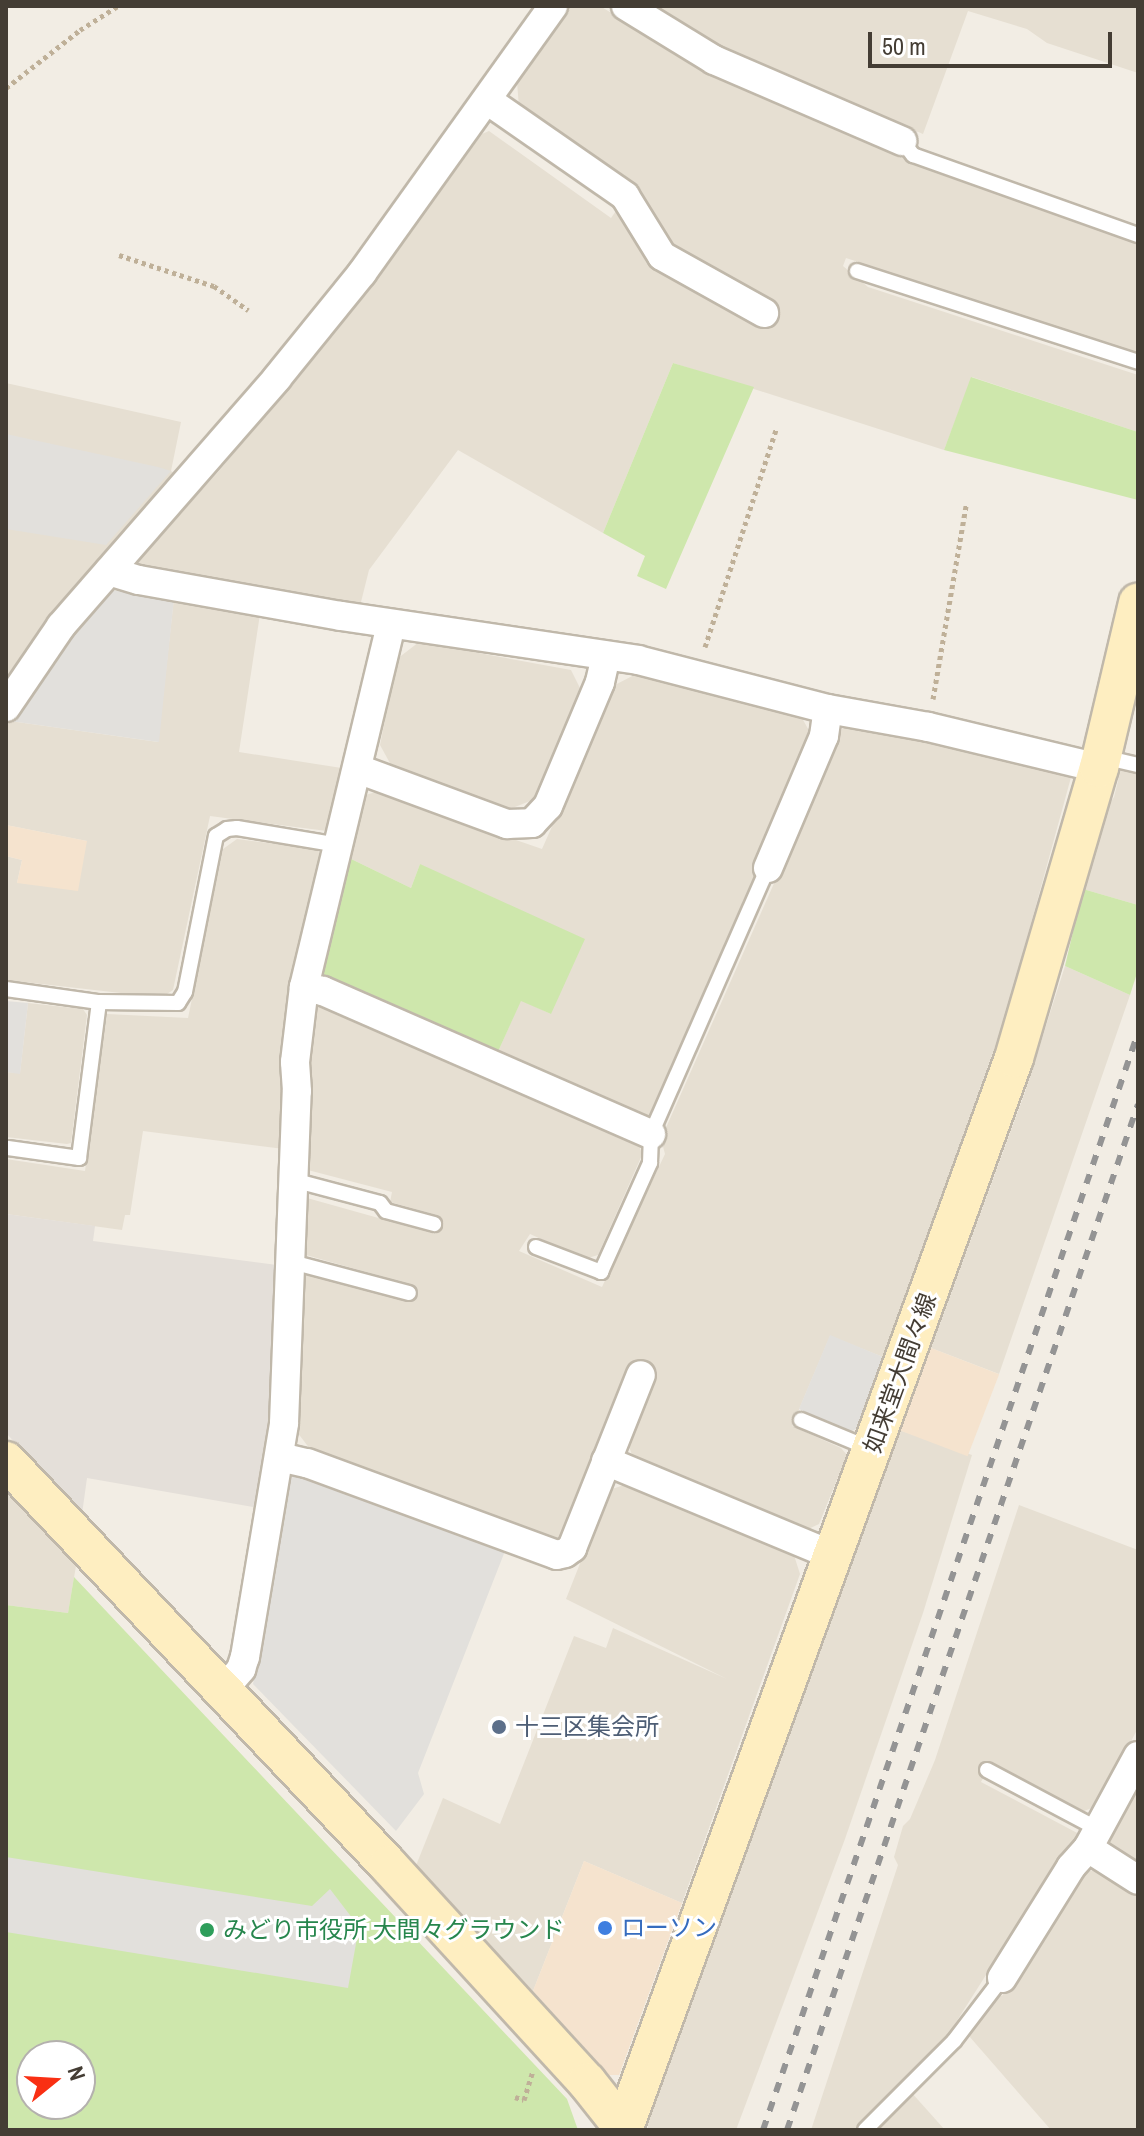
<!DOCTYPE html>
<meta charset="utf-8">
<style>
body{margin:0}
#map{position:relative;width:1144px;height:2136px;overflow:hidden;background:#f2ede4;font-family:"Archivo Narrow","Noto Sans JP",sans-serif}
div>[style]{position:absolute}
.residential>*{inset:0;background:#e6dfd2}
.commercial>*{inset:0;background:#f5e3ce;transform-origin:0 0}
.industrial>*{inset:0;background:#e4dfd9}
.green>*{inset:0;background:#cee7ac}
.parking>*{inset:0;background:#e2e0dc}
.path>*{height:5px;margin-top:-2.5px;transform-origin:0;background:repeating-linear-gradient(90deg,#bfb098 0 4px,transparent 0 8px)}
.roads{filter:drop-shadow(2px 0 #c0b8aa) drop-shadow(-2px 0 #c0b8aa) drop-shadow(0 2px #c0b8aa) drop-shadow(0 -2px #c0b8aa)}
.lane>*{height:14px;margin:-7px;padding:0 7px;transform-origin:7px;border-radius:7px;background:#fff}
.street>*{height:28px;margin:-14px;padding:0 14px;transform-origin:14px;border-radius:14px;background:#fff}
.secondary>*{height:38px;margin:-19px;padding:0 19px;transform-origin:19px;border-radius:19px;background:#feeec1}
.rail>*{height:6px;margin-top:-3px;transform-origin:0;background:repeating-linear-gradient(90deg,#949494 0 10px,transparent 0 20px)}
.dots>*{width:22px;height:22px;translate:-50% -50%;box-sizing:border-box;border:4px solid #fff;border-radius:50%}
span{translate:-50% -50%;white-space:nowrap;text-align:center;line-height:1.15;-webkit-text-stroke:6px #fff;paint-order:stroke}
.street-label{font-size:24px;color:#443d34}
.service-label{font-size:24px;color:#4e5e75}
.left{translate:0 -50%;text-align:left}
.shop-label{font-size:24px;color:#366cbe}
.leisure-label{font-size:24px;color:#27864d}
.frame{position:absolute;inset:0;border:8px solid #443d34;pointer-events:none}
.north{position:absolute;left:16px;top:2040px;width:80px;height:80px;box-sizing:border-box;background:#fff;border:2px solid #b4b1ae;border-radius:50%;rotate:72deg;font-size:22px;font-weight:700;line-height:32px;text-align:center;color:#443d34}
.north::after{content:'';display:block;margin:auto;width:28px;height:36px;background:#f92f13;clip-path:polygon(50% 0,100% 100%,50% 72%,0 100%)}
.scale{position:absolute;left:868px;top:32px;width:244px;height:36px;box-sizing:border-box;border:4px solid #443d34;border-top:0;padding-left:10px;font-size:24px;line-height:28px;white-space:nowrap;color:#443d34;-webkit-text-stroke:6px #fff;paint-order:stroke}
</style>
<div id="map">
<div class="residential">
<div style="clip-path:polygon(568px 6px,600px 6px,714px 76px,942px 175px,1138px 243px,1138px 353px,846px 258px,843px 266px,868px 287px,1138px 375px,1138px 432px,972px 377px,944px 450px,673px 363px,603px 533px,458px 450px,369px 570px,359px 610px,143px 573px,136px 562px,219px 471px,373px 280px,482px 134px,489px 131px,611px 218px,618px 208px,648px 263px,766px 327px,777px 307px,666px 245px,519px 107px,517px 82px)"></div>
<div style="clip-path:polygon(656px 6px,1138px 6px,1138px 73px,1047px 43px,1027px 29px,968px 11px,923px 134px,728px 50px)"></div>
<div style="clip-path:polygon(6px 383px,181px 422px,171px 471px,175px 474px,85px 576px,6px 678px)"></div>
<div style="clip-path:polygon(174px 598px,260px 614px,239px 752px,348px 769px,337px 823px,327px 831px,210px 816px,173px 990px,167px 994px,121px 993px,6px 980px,6px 856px,22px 860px,17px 883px,87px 841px,6px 825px,6px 728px,10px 721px,158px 742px)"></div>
<div style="clip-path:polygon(419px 642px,571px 670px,582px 692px,535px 799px,510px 809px,391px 765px,380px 745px,397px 659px)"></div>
<div style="clip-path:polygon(638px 673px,802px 718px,812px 736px,752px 872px,757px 875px,652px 1116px,636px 1119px,496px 1056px,521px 1000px,551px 1014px,420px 864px,411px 888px,347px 857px,362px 796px,376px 792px,542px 849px,615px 685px)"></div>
<div style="clip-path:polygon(855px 722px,1073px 770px,1004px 1022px,883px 1357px,830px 1336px,792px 1426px,841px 1448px,847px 1455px,819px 1524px,802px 1532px,635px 1462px,627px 1442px,657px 1371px,632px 1361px,563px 1535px,551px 1541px,310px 1449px,294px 1428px,303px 1273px,406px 1301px,412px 1285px,306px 1255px,295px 1242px,300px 1196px,432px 1233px,436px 1215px,390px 1202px,392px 1192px,304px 1169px,312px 1074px,303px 1069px,311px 1011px,317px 1003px,639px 1144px,642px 1155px,598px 1255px,585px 1259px,530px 1234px,519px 1251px,602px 1287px,665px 1154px,661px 1139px,783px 863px,780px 860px,842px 729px)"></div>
<div style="clip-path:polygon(1121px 769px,1138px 771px,1138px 905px,1083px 889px,1104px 812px,1114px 797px)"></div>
<div style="clip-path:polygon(237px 839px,317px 849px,324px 862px,284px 1149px,143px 1131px,130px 1215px,125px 1215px,122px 1230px,6px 1214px,6px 1159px,85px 1171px,107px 1014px,188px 1018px,223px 849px)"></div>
<div style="clip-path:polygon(1065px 966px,1130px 995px,999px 1374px,931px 1348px,1025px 1092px)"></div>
<div style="clip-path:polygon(28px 1003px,83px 1009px,87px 1015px,71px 1143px,67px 1144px,6px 1137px,6px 1072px,20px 1073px)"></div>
<div style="clip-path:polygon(899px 1430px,972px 1455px,923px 1613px,845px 1839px,736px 2130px,648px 2130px,648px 2120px,724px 1903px)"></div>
<div style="clip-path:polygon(6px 1484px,77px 1560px,68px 1613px,6px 1605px)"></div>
<div style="clip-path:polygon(627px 1484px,793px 1552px,800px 1574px,682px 1903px,584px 1861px,533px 1991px,415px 1868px,443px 1798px,500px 1824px,574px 1636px,606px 1648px,613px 1628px,727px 1679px,566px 1599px,609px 1490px)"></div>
<div style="clip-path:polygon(1019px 1505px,1138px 1550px,1138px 1728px,1097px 1806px,1084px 1811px,991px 1763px,981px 1782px,1081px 1835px,1069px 1844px,946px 2038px,857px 2130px,811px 2130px,898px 1865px,894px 1857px,903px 1826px,910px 1819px,935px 1760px)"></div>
<div style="clip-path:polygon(1136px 1790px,1138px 1791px,1138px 1869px,1112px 1852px,1107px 1835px)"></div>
<div style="clip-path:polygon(1101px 1869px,1138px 1893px,1138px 2130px,1051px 2130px,969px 2036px,996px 1993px,1002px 1996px,1080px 1873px)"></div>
<div style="clip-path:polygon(911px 2092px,945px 2130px,872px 2130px)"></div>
</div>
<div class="commercial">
<div style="clip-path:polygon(6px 825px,87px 841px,78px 891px,17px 883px,22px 860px,6px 856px)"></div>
<div style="left:931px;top:1348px;width:73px;height:88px;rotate:21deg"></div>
<div style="clip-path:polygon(584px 1861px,682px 1903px,619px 2075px,609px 2075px,533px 1991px)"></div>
</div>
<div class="industrial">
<div style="clip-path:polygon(6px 1214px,95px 1226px,93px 1241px,277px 1265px,278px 1360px,259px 1508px,87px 1478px,82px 1514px,6px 1433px)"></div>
</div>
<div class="green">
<div style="clip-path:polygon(673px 363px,754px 387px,666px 589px,637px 576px,645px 556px,603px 533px)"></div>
<div style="clip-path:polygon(971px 377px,1138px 432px,1138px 500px,944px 450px)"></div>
<div style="clip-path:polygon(347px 857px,411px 888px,420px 864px,585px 939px,551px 1014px,521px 1001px,496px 1056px,335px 988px,322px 972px)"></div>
<div style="clip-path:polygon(1083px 889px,1138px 905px,1138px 970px,1130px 995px,1065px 966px)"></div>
<div style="clip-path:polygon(evenodd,74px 1577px,567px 2099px,578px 2130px,6px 2130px,6px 1605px,68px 1613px,74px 1577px,32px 2056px,80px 2056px,80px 2104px,32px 2104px,32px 2056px)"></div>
</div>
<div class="parking">
<div style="clip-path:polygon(6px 434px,158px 467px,171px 471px,106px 545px,6px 529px)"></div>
<div style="clip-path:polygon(109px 590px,174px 598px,159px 742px,10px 721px,59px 651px)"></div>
<div style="clip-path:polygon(6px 1001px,28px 1003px,20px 1074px,6px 1072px)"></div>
<div style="clip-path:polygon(830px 1335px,883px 1357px,858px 1428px,850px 1432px,799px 1409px)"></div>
<div style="clip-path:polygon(297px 1474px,505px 1551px,418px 1773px,424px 1794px,396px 1831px,253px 1684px,286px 1482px)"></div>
<div style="clip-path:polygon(6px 1857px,312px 1906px,330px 1889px,359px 1927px,348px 1988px,6px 1932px)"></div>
</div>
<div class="path">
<div style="left:6px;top:88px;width:94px;rotate:-38.1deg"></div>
<div style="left:80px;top:30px;width:45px;rotate:-32.3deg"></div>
<div style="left:119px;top:255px;width:100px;rotate:18.1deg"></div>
<div style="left:214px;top:286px;width:42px;rotate:35.2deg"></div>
<div style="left:705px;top:647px;width:231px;rotate:-71.9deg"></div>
<div style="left:933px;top:699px;width:197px;rotate:-80.3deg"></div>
<div style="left:515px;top:2097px;width:9px;rotate:18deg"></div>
<div style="left:524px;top:2100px;width:30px;rotate:-73deg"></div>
</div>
<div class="roads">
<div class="lane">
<div style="left:902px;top:141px;width:18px;rotate:52deg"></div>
<div style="left:913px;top:155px;width:239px;rotate:19.6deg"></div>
<div style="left:857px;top:271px;width:295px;rotate:17.9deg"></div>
<div style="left:1103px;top:757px;width:36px;rotate:13deg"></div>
<div style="left:6px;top:989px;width:94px;rotate:8deg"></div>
<div style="left:99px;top:1002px;width:79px;rotate:0.7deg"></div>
<div style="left:178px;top:1003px;width:13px;rotate:-58deg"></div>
<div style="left:185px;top:992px;width:159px;rotate:-78.8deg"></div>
<div style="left:216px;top:836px;width:13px;rotate:-32deg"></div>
<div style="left:227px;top:829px;width:10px;rotate:-6deg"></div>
<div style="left:237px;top:828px;width:103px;rotate:9.5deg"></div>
<div style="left:8px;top:1148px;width:72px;rotate:8deg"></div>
<div style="left:79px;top:1158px;width:157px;rotate:-82.7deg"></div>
<div style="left:293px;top:1180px;width:90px;rotate:14.8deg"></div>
<div style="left:380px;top:1203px;width:10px;rotate:53deg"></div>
<div style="left:386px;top:1211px;width:50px;rotate:15.2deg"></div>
<div style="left:536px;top:1247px;width:70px;rotate:21deg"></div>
<div style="left:601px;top:1272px;width:120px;rotate:-65.8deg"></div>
<div style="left:650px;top:1163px;width:29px;rotate:-88deg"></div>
<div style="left:651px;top:1134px;width:291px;rotate:-66.3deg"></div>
<div style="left:288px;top:1261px;width:125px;rotate:14.8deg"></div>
<div style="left:801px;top:1420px;width:76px;rotate:22.5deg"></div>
<div style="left:987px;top:1770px;width:126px;rotate:28deg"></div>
<div style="left:865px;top:2130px;width:126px;rotate:-45deg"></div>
<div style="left:954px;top:2041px;width:79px;rotate:-52.7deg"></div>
</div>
<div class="street">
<div style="left:626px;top:6px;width:103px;rotate:31.5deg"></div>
<div style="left:714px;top:60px;width:205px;rotate:23.3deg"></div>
<div style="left:487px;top:100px;width:168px;rotate:34.8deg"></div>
<div style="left:625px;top:196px;width:70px;rotate:58.3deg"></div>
<div style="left:662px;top:256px;width:117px;rotate:29.2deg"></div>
<div style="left:109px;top:571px;width:31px;rotate:17deg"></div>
<div style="left:139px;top:580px;width:205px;rotate:10.1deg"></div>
<div style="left:341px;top:616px;width:300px;rotate:8.4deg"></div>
<div style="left:638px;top:660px;width:196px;rotate:14.5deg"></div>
<div style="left:828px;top:709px;width:102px;rotate:10.2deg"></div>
<div style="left:928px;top:727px;width:176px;rotate:13.5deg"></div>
<div style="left:6px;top:707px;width:98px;rotate:-55.8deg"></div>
<div style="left:61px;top:626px;width:329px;rotate:-48.9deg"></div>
<div style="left:277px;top:378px;width:135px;rotate:-51deg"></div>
<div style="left:362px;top:273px;width:328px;rotate:-54.4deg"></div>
<div style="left:358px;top:769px;width:159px;rotate:20.3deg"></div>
<div style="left:507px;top:824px;width:25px;rotate:-2deg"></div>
<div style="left:532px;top:823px;width:23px;rotate:-47deg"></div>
<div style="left:548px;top:806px;width:134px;rotate:-67.2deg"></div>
<div style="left:600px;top:682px;width:27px;rotate:-77deg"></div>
<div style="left:768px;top:868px;width:143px;rotate:-67deg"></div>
<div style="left:824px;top:736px;width:27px;rotate:-82deg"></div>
<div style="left:304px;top:987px;width:19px;rotate:12deg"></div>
<div style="left:323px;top:991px;width:358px;rotate:23.6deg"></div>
<div style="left:280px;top:1457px;width:28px;rotate:13deg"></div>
<div style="left:307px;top:1463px;width:266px;rotate:20.2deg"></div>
<div style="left:557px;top:1555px;width:8px;rotate:-14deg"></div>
<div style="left:565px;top:1553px;width:9px;rotate:-36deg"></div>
<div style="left:572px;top:1548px;width:186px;rotate:-68.3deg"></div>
<div style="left:606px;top:1461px;width:245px;rotate:22.6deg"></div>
<div style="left:223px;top:1690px;width:28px;rotate:-49deg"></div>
<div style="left:241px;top:1669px;width:13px;rotate:-72deg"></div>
<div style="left:245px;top:1657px;width:237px;rotate:-80.5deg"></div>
<div style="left:284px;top:1423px;width:332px;rotate:-87.8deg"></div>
<div style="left:297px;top:1091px;width:29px;rotate:-94deg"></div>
<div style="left:295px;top:1062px;width:76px;rotate:-83.2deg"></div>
<div style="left:304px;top:987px;width:373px;rotate:-76.5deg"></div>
<div style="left:1138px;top:1756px;width:105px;rotate:118.5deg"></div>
<div style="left:1088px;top:1848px;width:59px;rotate:32.6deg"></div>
<div style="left:1002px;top:1978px;width:131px;rotate:-58.1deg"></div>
<div style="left:1071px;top:1867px;width:25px;rotate:-48deg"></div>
</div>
<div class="secondary">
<div style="left:6px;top:1461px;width:556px;rotate:46.6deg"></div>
<div style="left:388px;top:1865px;width:294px;rotate:47.5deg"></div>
<div style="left:587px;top:2082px;width:61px;rotate:51.6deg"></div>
<div style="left:623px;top:2130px;width:1141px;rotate:-69.96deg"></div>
<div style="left:1014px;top:1058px;width:302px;rotate:-73.7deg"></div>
<div style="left:1099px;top:768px;width:170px;rotate:-76.7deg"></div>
</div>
</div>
<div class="rail">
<div style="left:763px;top:2130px;width:1159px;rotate:-71.13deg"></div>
<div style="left:787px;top:2130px;width:1084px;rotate:-71.11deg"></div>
</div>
<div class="dots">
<div style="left:499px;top:1727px;background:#5c6f8a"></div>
<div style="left:605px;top:1928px;background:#3f7fe0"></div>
<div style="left:207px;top:1930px;background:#2e9e5b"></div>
</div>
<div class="street-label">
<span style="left:900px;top:1373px;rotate:-70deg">如来堂大間々線</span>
</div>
<div class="service-label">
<span class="left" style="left:515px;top:1727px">十三区集会所</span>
</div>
<div class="shop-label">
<span class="left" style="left:621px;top:1928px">ローソン</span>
</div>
<div class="leisure-label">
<span class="left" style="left:223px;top:1930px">みどり市役所 大間々グラウンド</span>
</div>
<div class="frame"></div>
<div class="north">N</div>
<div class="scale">50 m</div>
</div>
